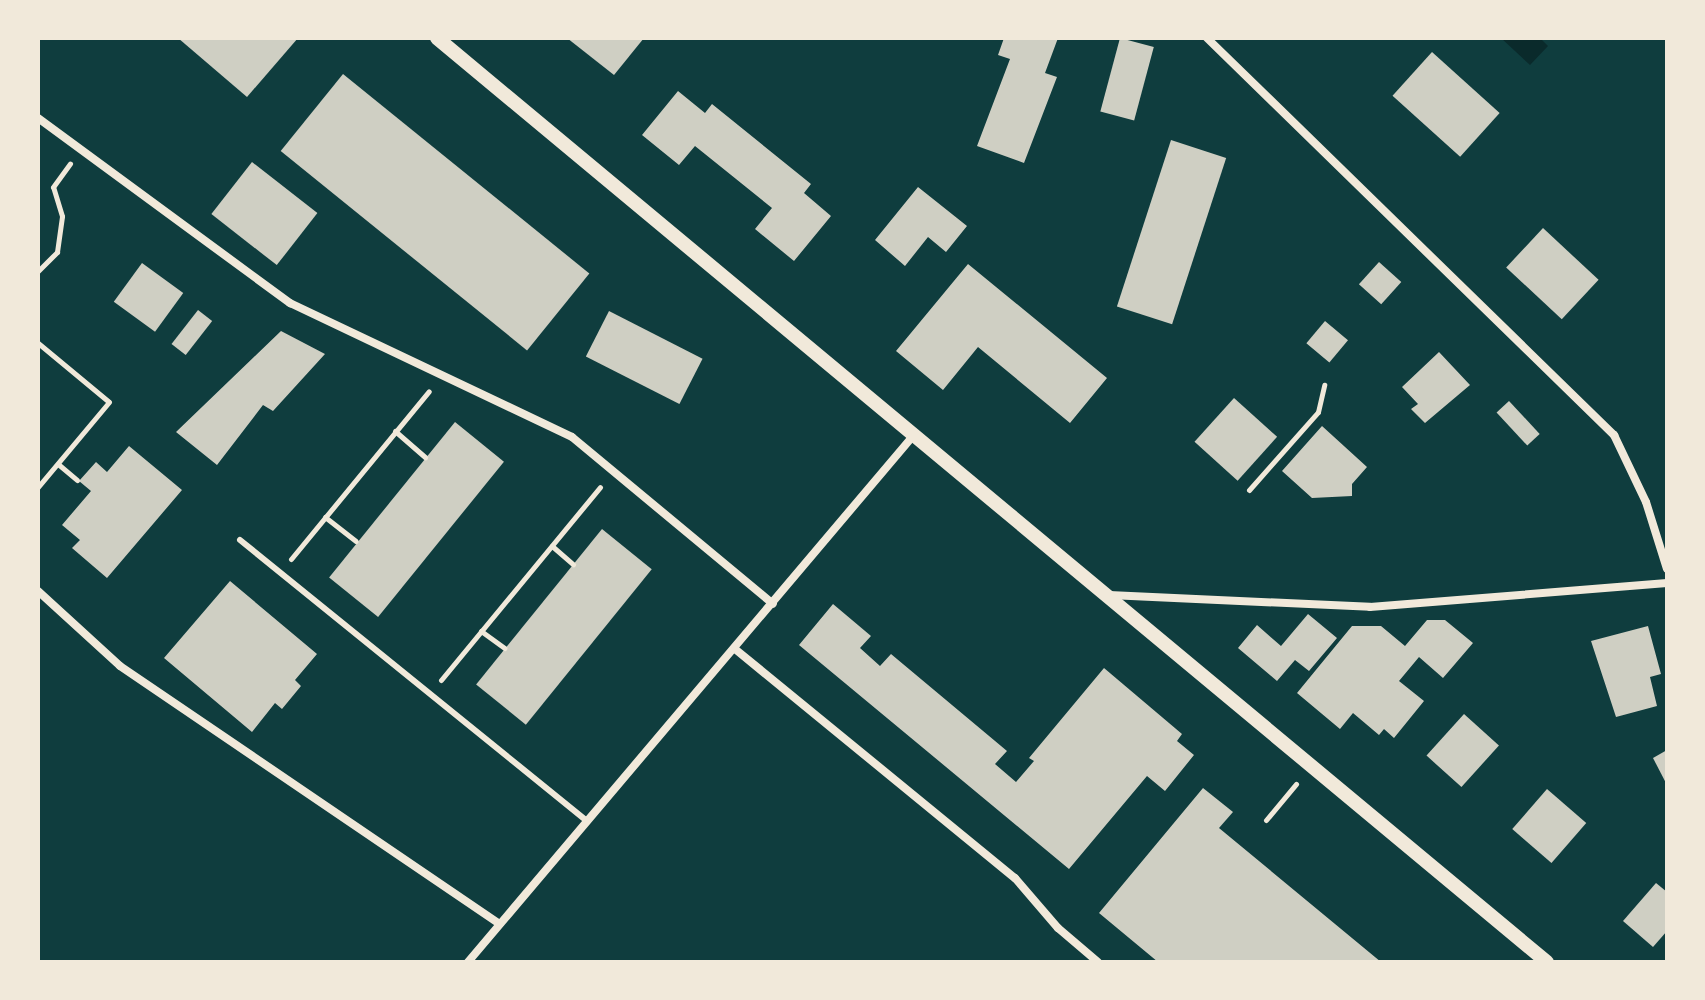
<!DOCTYPE html>
<style>
body{margin:0}
#map{position:relative;width:1705px;height:1000px;overflow:hidden;background:#0f3d3e;font-family:"Varela Round",sans-serif}
div>[style]{position:absolute}
.water>*{inset:0;background:#0a2a2b}
.building>*{inset:0;background:#cfcfc3;transform-origin:0 0}
.path>*{height:5px;margin:-2.5px;padding:0 2.5px;transform-origin:2.5px;border-radius:2.5px;background:#f1e9da}
.service>*{height:6px;margin:-3px;padding:0 3px;transform-origin:3px;border-radius:3px;background:#f1e9da}
.minor>*{height:8px;margin:-4px;padding:0 4px;transform-origin:4px;border-radius:4px;background:#f1e9da}
.tertiary>*{height:14px;margin:-7px;padding:0 7px;transform-origin:7px;border-radius:7px;background:#f1e9da}
span{translate:-50% -50%;white-space:nowrap;text-align:center;line-height:1.15;-webkit-text-stroke:7px #f1e9da;paint-order:stroke}
.frame{position:absolute;inset:0;border:40px solid #f1e9da;pointer-events:none}
</style>
<div id="map">
<div class="water">
<div style="clip-path:polygon(1501px 38px,1540px 38px,1548px 46px,1530px 65px)"></div>
</div>
<div class="building">
<div style="clip-path:polygon(178px 38px,298px 38px,247px 97px)"></div>
<div style="clip-path:polygon(567px 38px,644px 38px,614px 75px)"></div>
<div style="clip-path:polygon(1004px 38px,1058px 38px,1045px 73px,1057px 77px,1024px 163px,977px 146px,1010px 59px,998px 55px)"></div>
<div style="left:1120px;top:38px;width:35px;height:76px;rotate:15deg"></div>
<div style="left:1432px;top:52px;width:91px;height:59px;rotate:42deg"></div>
<div style="left:343px;top:74px;width:317px;height:99px;rotate:39deg"></div>
<div style="clip-path:polygon(678px 91px,705px 113px,712px 104px,811px 184px,804px 193px,831px 216px,794px 261px,755px 229px,772px 208px,695px 146px,679px 165px,642px 135px)"></div>
<div style="left:1171px;top:140px;width:58px;height:175px;rotate:18deg"></div>
<div style="left:252px;top:162px;width:83px;height:66px;rotate:38deg"></div>
<div style="clip-path:polygon(918px 187px,967px 226px,946px 252px,928px 237px,905px 266px,875px 240px)"></div>
<div style="left:1543px;top:228px;width:76px;height:54px;rotate:43deg"></div>
<div style="left:1379px;top:262px;width:30px;height:30px;rotate:42deg"></div>
<div style="left:142px;top:263px;width:51px;height:48px;rotate:36deg"></div>
<div style="clip-path:polygon(968px 264px,1107px 378px,1070px 423px,978px 347px,943px 390px,896px 351px)"></div>
<div style="left:198px;top:310px;width:18px;height:43px;rotate:38deg"></div>
<div style="left:609px;top:311px;width:105px;height:51px;rotate:27deg"></div>
<div style="left:1325px;top:321px;width:30px;height:29px;rotate:40deg"></div>
<div style="clip-path:polygon(281px 331px,325px 354px,273px 411px,263px 405px,217px 465px,176px 432px)"></div>
<div style="clip-path:polygon(1439px 352px,1470px 385px,1425px 423px,1411px 409px,1418px 404px,1402px 387px)"></div>
<div style="left:1234px;top:398px;width:58px;height:59px;rotate:42deg"></div>
<div style="left:1509px;top:401px;width:45px;height:17px;rotate:47deg"></div>
<div style="left:455px;top:422px;width:63px;height:200px;rotate:39deg"></div>
<div style="clip-path:polygon(1322px 426px,1367px 467px,1352px 484px,1352px 496px,1312px 498px,1282px 471px)"></div>
<div style="clip-path:polygon(129px 446px,182px 490px,107px 578px,72px 548px,80px 540px,62px 525px,91px 491px,79px 481px,96px 462px,107px 472px)"></div>
<div style="left:602px;top:529px;width:64px;height:200px;rotate:39deg"></div>
<div style="clip-path:polygon(230px 581px,317px 654px,295px 680px,301px 686px,282px 709px,275px 703px,252px 732px,164px 658px)"></div>
<div style="clip-path:polygon(833px 604px,871px 636px,860px 648px,880px 666px,891px 654px,1007px 751px,995px 764px,1016px 782px,1034px 761px,1029px 758px,1104px 668px,1182px 734px,1177px 741px,1194px 755px,1165px 791px,1147px 776px,1069px 869px,799px 645px)"></div>
<div style="clip-path:polygon(1308px 614px,1337px 638px,1309px 671px,1295px 660px,1277px 681px,1238px 648px,1257px 625px,1281px 646px)"></div>
<div style="clip-path:polygon(1427px 620px,1445px 620px,1473px 643px,1443px 678px,1419px 657px,1399px 681px,1424px 701px,1394px 738px,1384px 729px,1379px 735px,1353px 713px,1340px 729px,1297px 693px,1352px 626px,1381px 626px,1405px 646px)"></div>
<div style="clip-path:polygon(1648px 626px,1661px 674px,1650px 677px,1657px 706px,1616px 717px,1591px 641px)"></div>
<div style="left:1464px;top:714px;width:47px;height:56px;rotate:42deg"></div>
<div style="clip-path:polygon(1667px 750px,1667px 785px,1653px 758px)"></div>
<div style="clip-path:polygon(1203px 788px,1233px 812px,1219px 828px,1381px 962px,1158px 962px,1099px 913px)"></div>
<div style="left:1547px;top:789px;width:52px;height:53px;rotate:41deg"></div>
<div style="clip-path:polygon(1656px 883px,1667px 892px,1667px 931px,1653px 947px,1623px 921px)"></div>
</div>
<div class="path">
<div style="left:38px;top:271px;width:27px;rotate:-45deg"></div>
<div style="left:57px;top:252px;width:36px;rotate:-82deg"></div>
<div style="left:62px;top:216px;width:30px;rotate:-107deg"></div>
<div style="left:53px;top:187px;width:29px;rotate:-54deg"></div>
<div style="left:38px;top:343px;width:92px;rotate:39.7deg"></div>
<div style="left:109px;top:402px;width:111px;rotate:129.9deg"></div>
<div style="left:395px;top:431px;width:40px;rotate:41deg"></div>
<div style="left:58px;top:464px;width:25px;rotate:40deg"></div>
<div style="left:1249px;top:490px;width:104px;rotate:-48.5deg"></div>
<div style="left:1318px;top:412px;width:28px;rotate:-77deg"></div>
<div style="left:325px;top:517px;width:39px;rotate:38deg"></div>
<div style="left:552px;top:546px;width:28px;rotate:41deg"></div>
<div style="left:291px;top:559px;width:217px;rotate:-50.6deg"></div>
<div style="left:481px;top:631px;width:29px;rotate:36deg"></div>
<div style="left:441px;top:680px;width:250px;rotate:-50.5deg"></div>
<div style="left:1266px;top:820px;width:47px;rotate:-50.2deg"></div>
</div>
<div class="service">
<div style="left:240px;top:540px;width:447px;rotate:39deg"></div>
</div>
<div class="minor">
<div style="left:1207px;top:38px;width:569px;rotate:44.29deg"></div>
<div style="left:1614px;top:435px;width:74px;rotate:64.5deg"></div>
<div style="left:1646px;top:502px;width:70px;rotate:72.6deg"></div>
<div style="left:38px;top:118px;width:313px;rotate:36.3deg"></div>
<div style="left:290px;top:303px;width:312px;rotate:25.4deg"></div>
<div style="left:572px;top:437px;width:261px;rotate:39.7deg"></div>
<div style="left:38px;top:591px;width:111px;rotate:42.4deg"></div>
<div style="left:120px;top:666px;width:459px;rotate:34.2deg"></div>
<div style="left:1109px;top:595px;width:261px;rotate:2.6deg"></div>
<div style="left:1370px;top:607px;width:298px;rotate:-4.6deg"></div>
<div style="left:735px;top:649px;width:362px;rotate:39.3deg"></div>
<div style="left:1015px;top:878px;width:66px;rotate:49.3deg"></div>
<div style="left:1058px;top:928px;width:52px;rotate:40.4deg"></div>
<div style="left:468px;top:962px;width:689px;rotate:-49.77deg"></div>
</div>
<div class="tertiary">
<div style="left:437px;top:38px;width:1444px;rotate:39.78deg"></div>
</div>
<div class="frame"></div>
</div>
